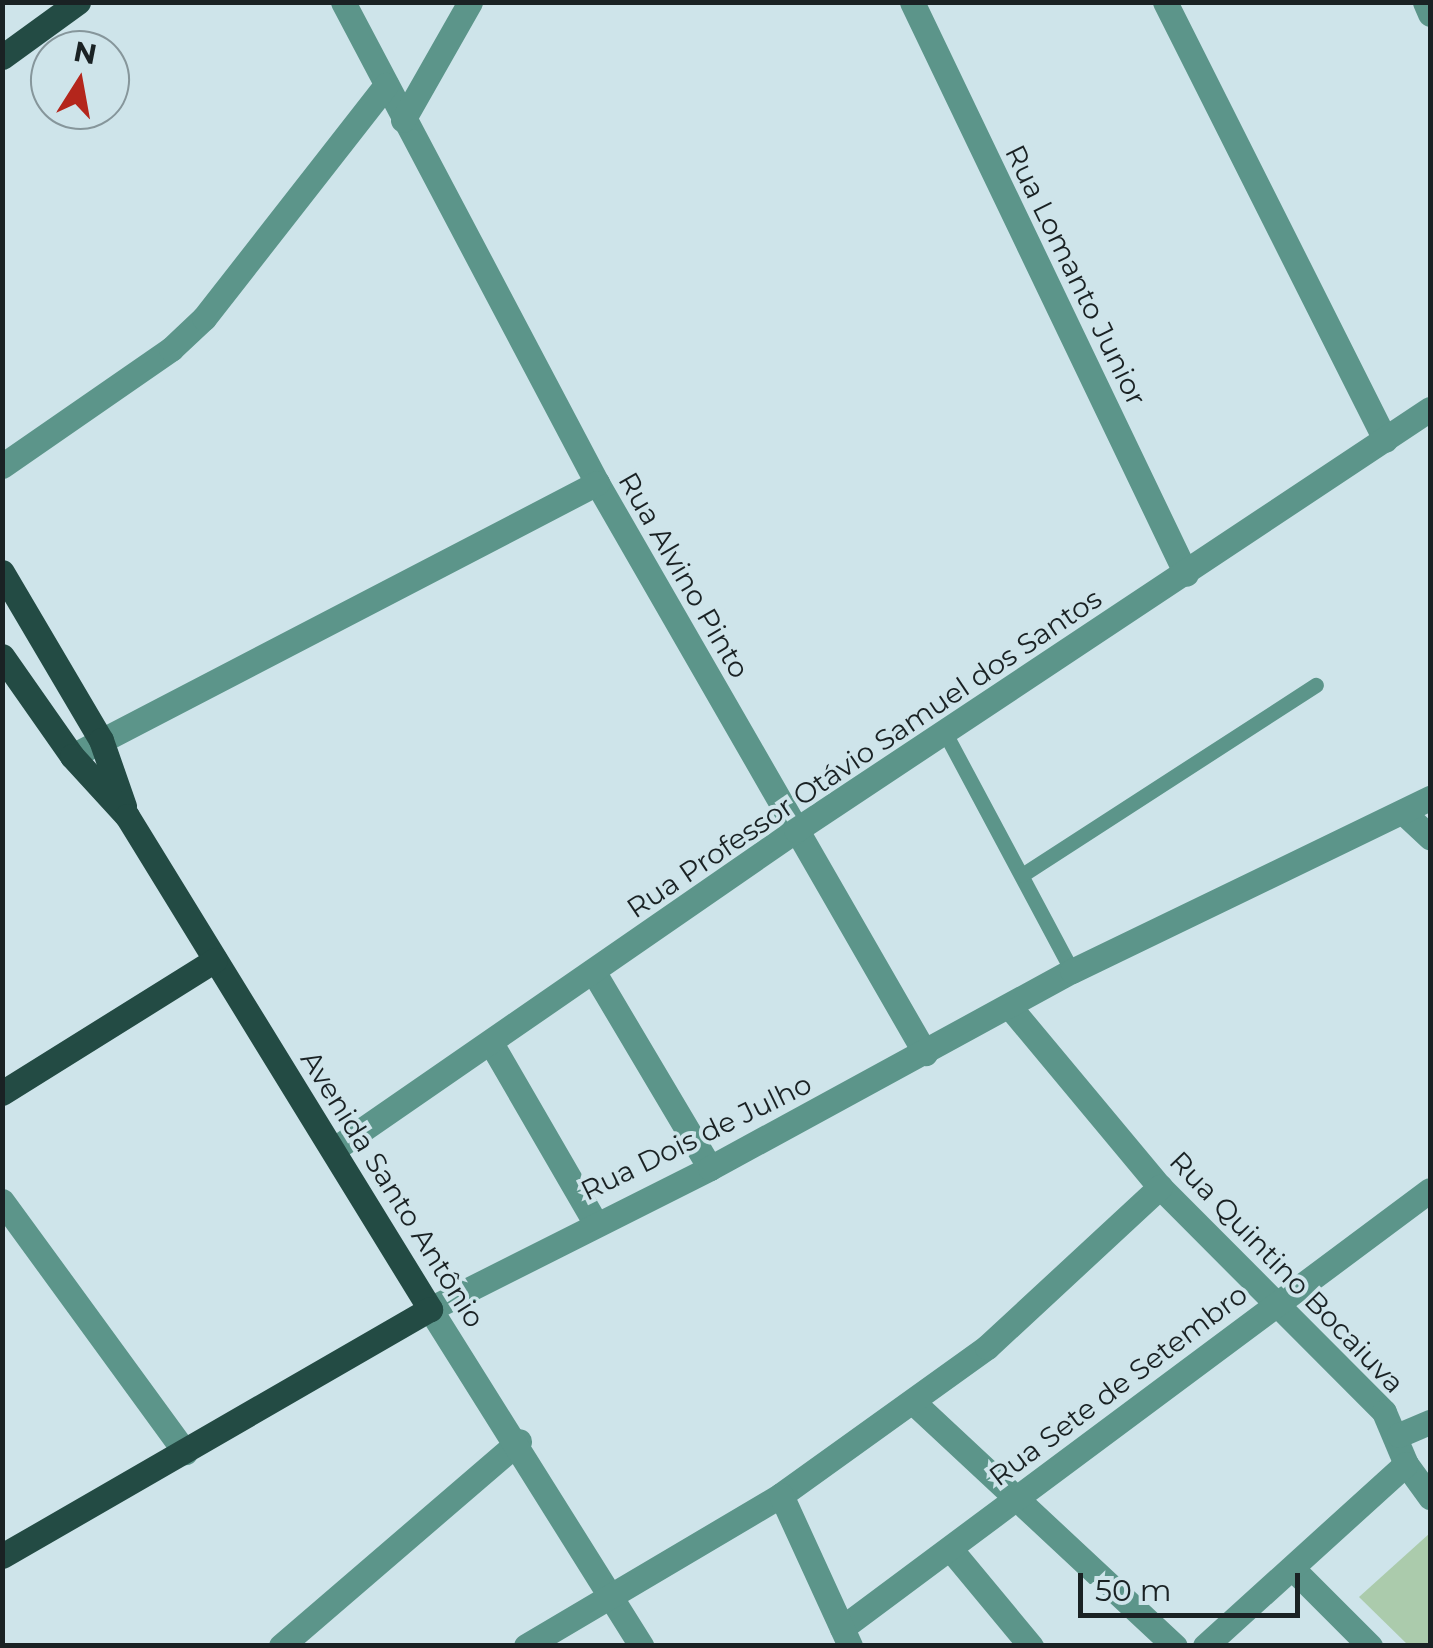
<!DOCTYPE html>
<meta charset="utf-8">
<style>
body{margin:0}
#map{position:relative;width:1433px;height:1648px;overflow:hidden;background:#cee4ea;font-family:Montserrat,sans-serif}
div>[style]{position:absolute}
.green>*{inset:0;background:#abcbac}
.service>*{height:15px;margin:-7.5px;padding:0 7.5px;transform-origin:7.5px;border-radius:7.5px;background:#5c958a}
.minor>*{height:25px;margin:-12.5px;padding:0 12.5px;transform-origin:12.5px;border-radius:12.5px;background:#5c958a}
.tertiary>*{height:25px;margin:-12.5px;padding:0 12.5px;transform-origin:12.5px;border-radius:12.5px;background:#5c958a}
.primary>*{height:25px;margin:-12.5px;padding:0 12.5px;transform-origin:12.5px;border-radius:12.5px;background:#234b44}
span{translate:-50% -50%;white-space:nowrap;text-align:center;line-height:1.15;-webkit-text-stroke:8px #cee4ea;paint-order:stroke}
.street-label{font-size:28px;color:#1a2224}
.frame{position:absolute;inset:0;border:5px solid #1a2224;pointer-events:none}
.north{position:absolute;left:30px;top:30px;width:100px;height:100px;box-sizing:border-box;background:#cee4ea;border:2px solid #86969b;border-radius:50%;rotate:11deg;font-size:28px;font-weight:700;line-height:40px;text-align:center;color:#1a2224}
.north::after{content:'';display:block;margin:auto;width:35px;height:45px;background:#b4261c;clip-path:polygon(50% 0,100% 100%,50% 72%,0 100%)}
.scale{position:absolute;left:1078px;top:1573px;width:222px;height:45px;box-sizing:border-box;border:5px solid #1a2224;border-top:0;padding-left:12px;font-size:30px;line-height:35px;white-space:nowrap;color:#1a2224;-webkit-text-stroke:8px #cee4ea;paint-order:stroke}
</style>
<div id="map">
<div class="green">
<div style="clip-path:polygon(1430px 1533px,1430px 1645px,1408px 1645px,1359px 1597px)"></div>
</div>
<div class="service">
<div style="left:945px;top:733px;width:270px;rotate:61.9deg"></div>
<div style="left:1022px;top:875px;width:350px;rotate:-32.9deg"></div>
</div>
<div class="minor">
<div style="left:343px;top:2px;width:544px;rotate:62.16deg"></div>
<div style="left:597px;top:483px;width:658px;rotate:60.08deg"></div>
<div style="left:912px;top:2px;width:634px;rotate:64.4deg"></div>
<div style="left:1165px;top:2px;width:490px;rotate:63.3deg"></div>
<div style="left:1425px;top:2px;width:13px;rotate:67deg"></div>
<div style="left:403px;top:120px;width:136px;rotate:-60.4deg"></div>
<div style="left:2px;top:466px;width:206px;rotate:-34.7deg"></div>
<div style="left:171px;top:349px;width:45px;rotate:-43.2deg"></div>
<div style="left:204px;top:318px;width:296px;rotate:-52deg"></div>
<div style="left:72px;top:756px;width:592px;rotate:-27.47deg"></div>
<div style="left:1403px;top:812px;width:37px;rotate:43deg"></div>
<div style="left:593px;top:971px;width:229px;rotate:59.3deg"></div>
<div style="left:1009px;top:1006px;width:236px;rotate:50.2deg"></div>
<div style="left:1160px;top:1187px;width:317px;rotate:45.1deg"></div>
<div style="left:1384px;top:1412px;width:56px;rotate:67.1deg"></div>
<div style="left:1406px;top:1464px;width:41px;rotate:54deg"></div>
<div style="left:491px;top:1043px;width:206px;rotate:59.9deg"></div>
<div style="left:333px;top:1150px;width:563px;rotate:-34.65deg"></div>
<div style="left:796px;top:830px;width:761px;rotate:-33.59deg"></div>
<div style="left:2px;top:1201px;width:311px;rotate:53.9deg"></div>
<div style="left:430px;top:1309px;width:313px;rotate:-26.7deg"></div>
<div style="left:710px;top:1168px;width:412px;rotate:-28.6deg"></div>
<div style="left:1072px;top:971px;width:398px;rotate:-25.8deg"></div>
<div style="left:913px;top:1402px;width:358px;rotate:43deg"></div>
<div style="left:1399px;top:1435px;width:34px;rotate:-23deg"></div>
<div style="left:781px;top:1495px;width:254px;rotate:-35.7deg"></div>
<div style="left:987px;top:1347px;width:236px;rotate:-42.8deg"></div>
<div style="left:952px;top:1551px;width:124px;rotate:50.3deg"></div>
<div style="left:1293px;top:1569px;width:109px;rotate:45deg"></div>
<div style="left:281px;top:1646px;width:314px;rotate:-40.7deg"></div>
<div style="left:1205px;top:1646px;width:271px;rotate:-42.2deg"></div>
</div>
<div class="tertiary">
<div style="left:430px;top:1309px;width:398px;rotate:57.9deg"></div>
<div style="left:842px;top:1628px;width:733px;rotate:-36.68deg"></div>
<div style="left:526px;top:1646px;width:296px;rotate:-30.6deg"></div>
<div style="left:781px;top:1495px;width:166px;rotate:65.4deg"></div>
</div>
<div class="primary">
<div style="left:2px;top:57px;width:94px;rotate:-35.9deg"></div>
<div style="left:2px;top:572px;width:195px;rotate:59.5deg"></div>
<div style="left:101px;top:740px;width:70px;rotate:70.8deg"></div>
<div style="left:2px;top:656px;width:122px;rotate:55deg"></div>
<div style="left:72px;top:756px;width:81px;rotate:47.5deg"></div>
<div style="left:127px;top:816px;width:579px;rotate:58.42deg"></div>
<div style="left:430px;top:1309px;width:494px;rotate:150deg"></div>
<div style="left:2px;top:1093px;width:251px;rotate:-32deg"></div>
</div>
<div class="street-label">
<span style="left:1076px;top:275px;rotate:64deg">Rua Lomanto Junior</span>
<span style="left:684px;top:575px;rotate:60deg">Rua Alvino Pinto</span>
<span style="left:864px;top:753px;rotate:-34deg">Rua Professor Otávio Samuel dos Santos</span>
<span style="left:696px;top:1137px;rotate:-26deg">Rua Dois de Julho</span>
<span style="left:393px;top:1189px;rotate:58deg">Avenida Santo Antônio</span>
<span style="left:1287px;top:1272px;rotate:46deg">Rua Quintino Bocaiuva</span>
<span style="left:1118px;top:1385px;rotate:-37deg">Rua Sete de Setembro</span>
</div>
<div class="frame"></div>
<div class="north">N</div>
<div class="scale">50 m</div>
</div>
